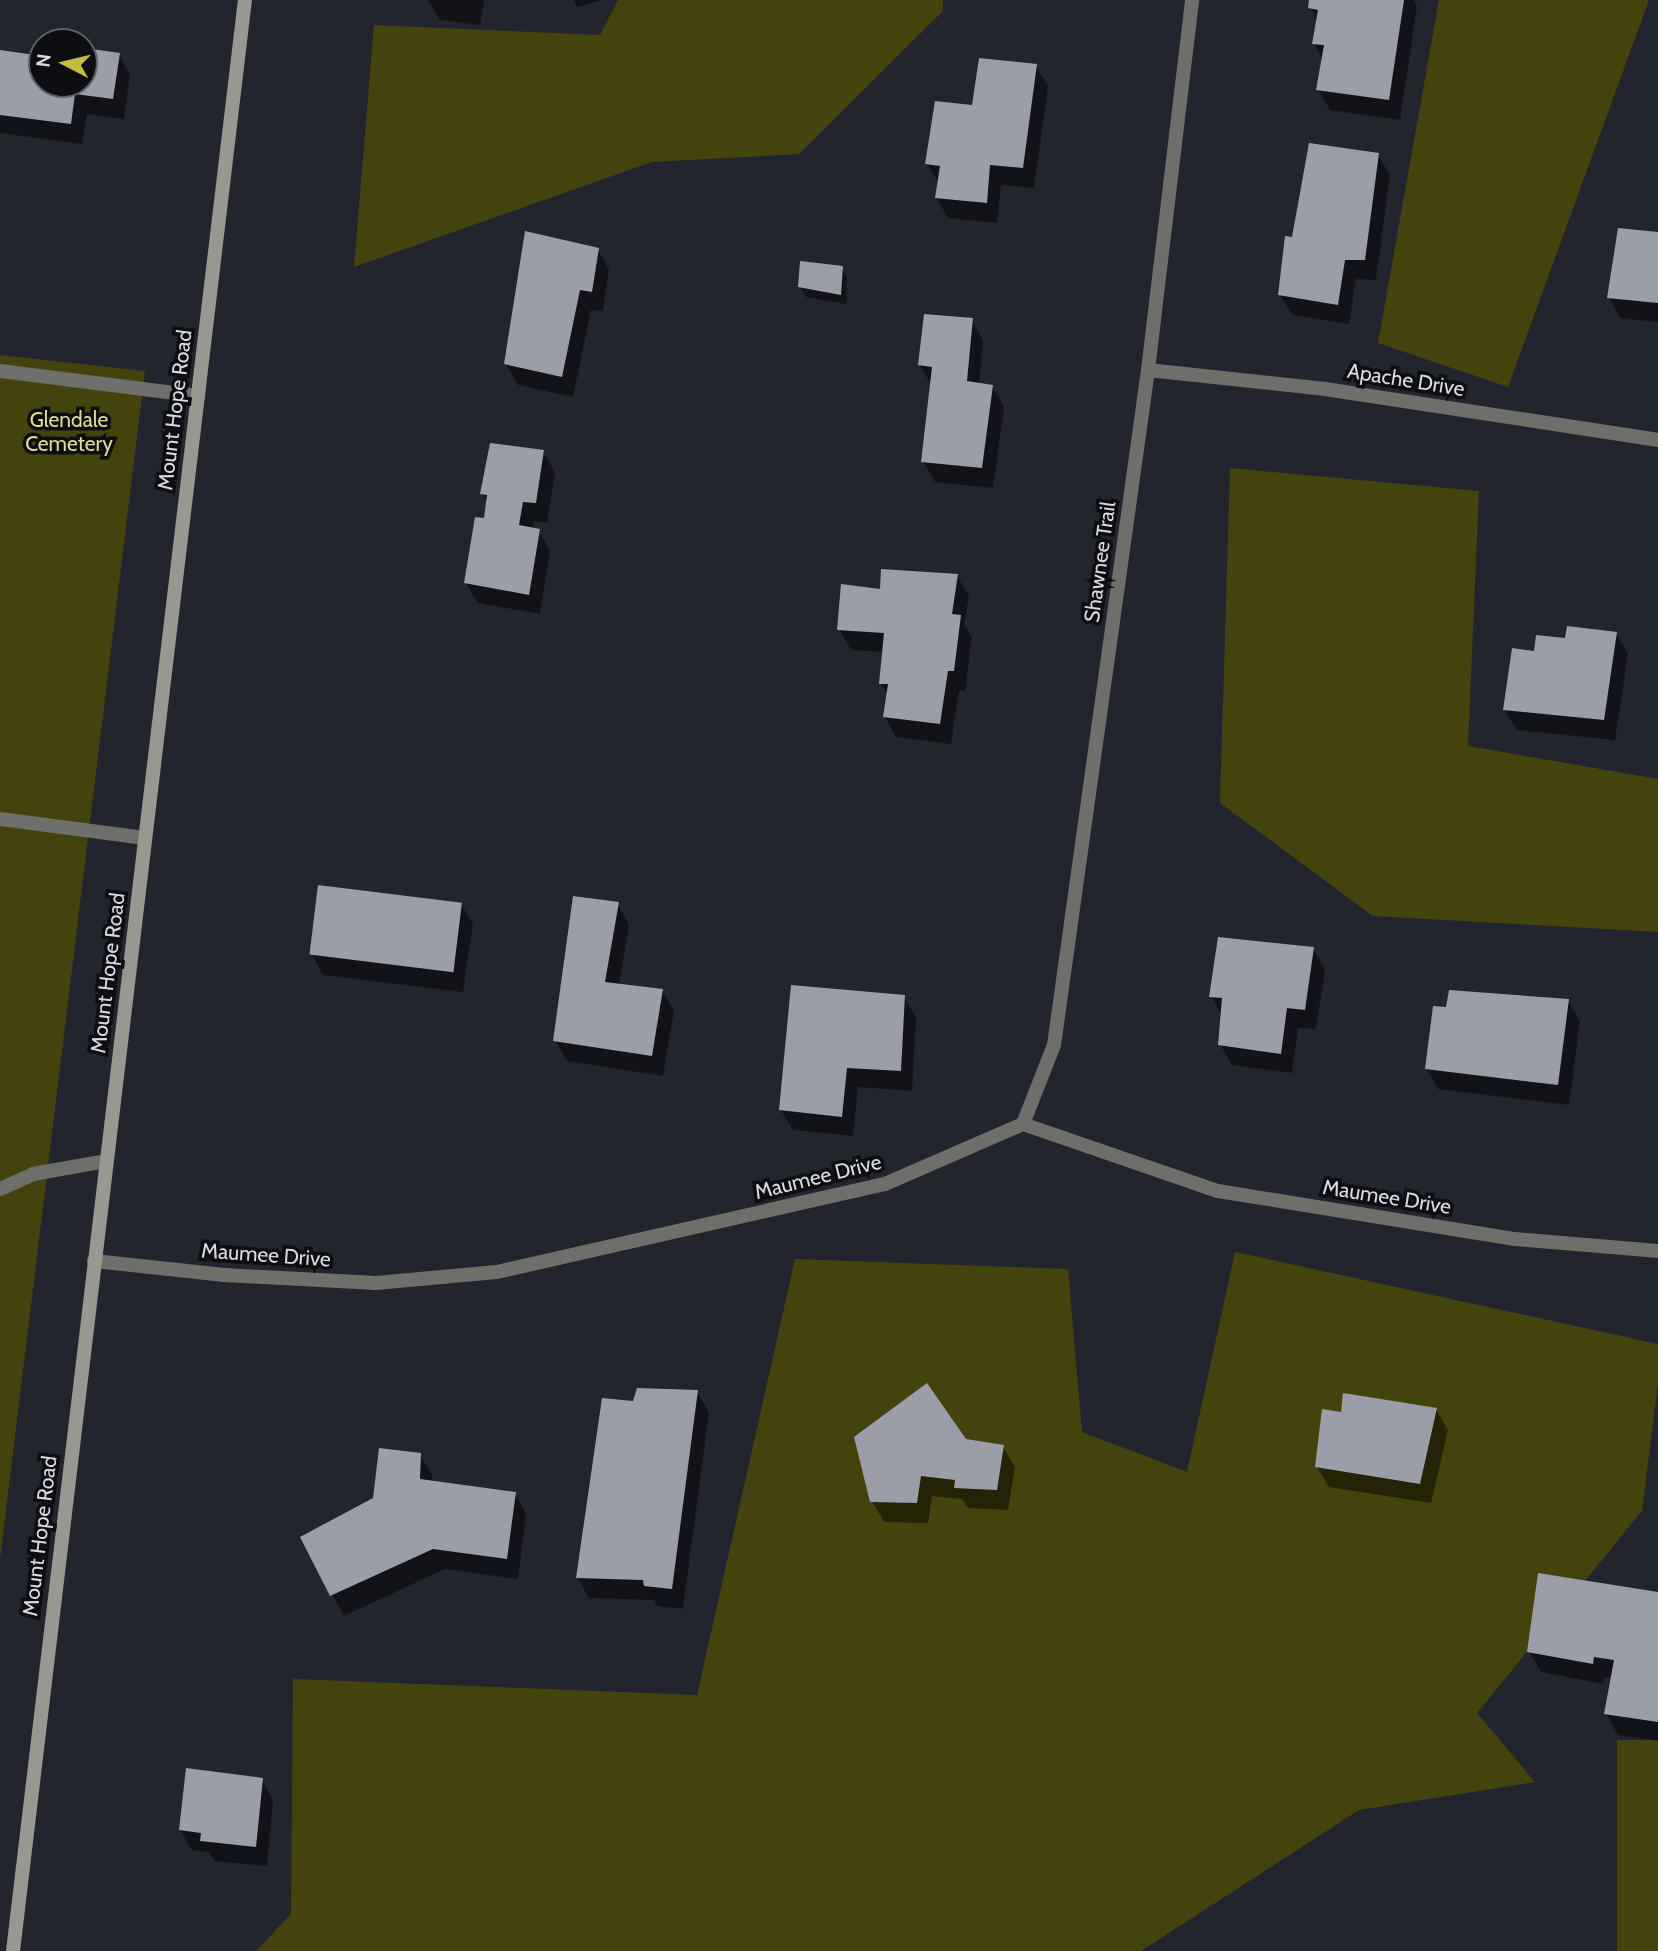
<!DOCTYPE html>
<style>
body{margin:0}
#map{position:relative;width:1658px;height:1951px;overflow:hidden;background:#22252d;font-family:Cabin,sans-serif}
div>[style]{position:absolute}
.green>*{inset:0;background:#45430d;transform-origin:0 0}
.shadow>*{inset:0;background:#0007}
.building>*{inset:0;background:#9b9ea9;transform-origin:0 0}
.lane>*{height:14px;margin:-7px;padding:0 7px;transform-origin:7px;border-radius:7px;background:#6e6e6a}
.street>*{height:14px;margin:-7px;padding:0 7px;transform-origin:7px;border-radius:7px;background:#6e6e6a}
.secondary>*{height:14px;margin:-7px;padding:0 7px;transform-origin:7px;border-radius:7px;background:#989890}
span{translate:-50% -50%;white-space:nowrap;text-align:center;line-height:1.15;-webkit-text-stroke:7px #0d0e12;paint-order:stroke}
.street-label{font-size:21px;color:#d9dbe0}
.park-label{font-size:21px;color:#dfdd88}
.north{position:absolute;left:28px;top:28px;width:70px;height:70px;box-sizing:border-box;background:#0d0e12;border:2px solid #5f6064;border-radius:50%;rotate:277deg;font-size:19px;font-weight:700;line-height:28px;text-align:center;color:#d9dbe0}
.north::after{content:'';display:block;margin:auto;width:24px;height:32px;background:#c2bd3f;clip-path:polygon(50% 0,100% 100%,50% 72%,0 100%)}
</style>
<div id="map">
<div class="green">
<div style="clip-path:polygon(618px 0,943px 0,943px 11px,799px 154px,652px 162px,354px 267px,374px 25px,600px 35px)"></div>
<div style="clip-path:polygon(1439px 0,1649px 0,1508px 387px,1378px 343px)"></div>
<div style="clip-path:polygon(0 355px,145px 371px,0 1559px)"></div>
<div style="clip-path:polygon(1230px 468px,1479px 491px,1468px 746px,1658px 779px,1658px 932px,1373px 916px,1220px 803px)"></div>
<div style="clip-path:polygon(1235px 1252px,1658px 1344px,1658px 1384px,1642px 1511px,1477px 1713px,1535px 1782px,1359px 1810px,1141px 1951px,256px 1951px,291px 1914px,293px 1679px,697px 1695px,795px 1259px,1068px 1269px,1082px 1432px,1187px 1472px)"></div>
<div style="left:1658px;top:1740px;width:211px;height:41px;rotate:90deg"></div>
</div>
<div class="shadow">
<div style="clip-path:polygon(428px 0,484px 0,480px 25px,440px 20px)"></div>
<div style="clip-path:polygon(573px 0,603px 0,577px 7px)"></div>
<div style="clip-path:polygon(1311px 0,1414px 0,1417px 7px,1400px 120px,1330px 110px,1318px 90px,1323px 60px,1314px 44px,1318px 21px,1310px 7px)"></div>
<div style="clip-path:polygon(84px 50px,119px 54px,130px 75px,124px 119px,87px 114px,82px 144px,0 133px,0 52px,42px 57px,42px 84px,84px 84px)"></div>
<div style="clip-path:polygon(1036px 66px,1048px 86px,1034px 188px,1001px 185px,997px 223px,948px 218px,936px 197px,939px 184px,927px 163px)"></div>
<div style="clip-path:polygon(1378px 155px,1390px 175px,1376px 280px,1356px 279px,1349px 324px,1292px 315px,1280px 295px,1293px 239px)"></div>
<div style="clip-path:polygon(1658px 234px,1658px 322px,1620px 318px,1609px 297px)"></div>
<div style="clip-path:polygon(598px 250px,609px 270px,603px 311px,591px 310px,573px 397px,518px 385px,506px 364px)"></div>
<div style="clip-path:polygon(841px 268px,847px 278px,846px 304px,806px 297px,800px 287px)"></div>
<div style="clip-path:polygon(971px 319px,983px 340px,979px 385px,992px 386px,1004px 407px,993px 488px,935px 482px,923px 461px,932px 386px,920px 365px)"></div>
<div style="clip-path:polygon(543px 452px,555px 472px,547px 523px,534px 521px,533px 530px,539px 531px,550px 551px,540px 614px,478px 603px,466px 583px,486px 520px,488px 503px,482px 493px)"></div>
<div style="clip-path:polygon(957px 576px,969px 596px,964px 624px,972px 637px,965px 691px,959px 691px,951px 744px,896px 737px,885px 717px,888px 695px,881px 684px,884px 652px,851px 650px,839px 629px,882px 591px)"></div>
<div style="clip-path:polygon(1616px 633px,1628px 654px,1615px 740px,1517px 730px,1505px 710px,1535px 653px,1567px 640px)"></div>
<div style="clip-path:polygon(617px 903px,629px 924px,619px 985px,662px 990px,674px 1011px,663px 1076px,567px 1061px,555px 1040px)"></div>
<div style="clip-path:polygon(461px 904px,473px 924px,463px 992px,323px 975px,312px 954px)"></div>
<div style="clip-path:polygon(1313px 948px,1325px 969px,1316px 1029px,1298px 1028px,1292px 1073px,1232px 1065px,1220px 1044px,1222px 1016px,1211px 996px)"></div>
<div style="clip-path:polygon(904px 997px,916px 1017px,912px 1091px,858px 1087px,853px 1136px,793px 1130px,781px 1110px)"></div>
<div style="clip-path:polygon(1568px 1001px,1580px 1021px,1569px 1105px,1438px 1089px,1427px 1069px,1448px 1009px)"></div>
<div style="clip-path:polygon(697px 1392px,709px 1412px,683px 1609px,658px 1606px,654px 1600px,589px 1598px,577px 1577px,634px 1403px)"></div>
<div style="clip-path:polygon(1436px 1409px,1448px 1430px,1431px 1503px,1329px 1487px,1317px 1467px,1343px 1414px)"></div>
<div style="clip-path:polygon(965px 1441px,1003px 1447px,1015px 1467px,1008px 1510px,968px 1508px,962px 1499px,932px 1496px,928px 1523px,884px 1522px,872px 1501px)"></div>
<div style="clip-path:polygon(420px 1455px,432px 1475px,432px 1482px,515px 1494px,526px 1514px,518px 1579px,445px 1569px,344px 1616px,302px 1538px,375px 1500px)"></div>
<div style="clip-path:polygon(1658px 1594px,1658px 1741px,1618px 1735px,1606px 1714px,1612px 1678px,1605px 1677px,1604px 1684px,1541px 1672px,1529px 1652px)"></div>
<div style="clip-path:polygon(262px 1780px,273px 1800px,267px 1866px,214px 1861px,209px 1852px,192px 1850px,180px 1830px)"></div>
</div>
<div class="building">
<div style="clip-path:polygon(1309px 0,1404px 0,1389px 100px,1316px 90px,1324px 45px,1312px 44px,1318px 10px,1308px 8px)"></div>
<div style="clip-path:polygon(84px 48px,120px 53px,113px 99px,75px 94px,71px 124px,0 115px,0 50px,42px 56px,42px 84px,84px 84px)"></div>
<div style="clip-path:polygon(979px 58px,1037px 64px,1023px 168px,990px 165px,987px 203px,935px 198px,940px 166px,925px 164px,935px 101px,972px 105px)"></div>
<div style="clip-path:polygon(1309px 143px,1379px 153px,1365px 260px,1345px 260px,1338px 305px,1278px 295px,1285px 236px,1292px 237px)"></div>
<div style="clip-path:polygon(1618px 228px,1658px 232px,1658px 303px,1607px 298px)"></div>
<div style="clip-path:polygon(525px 231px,599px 248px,592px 292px,580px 290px,562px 377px,504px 364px)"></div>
<div style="clip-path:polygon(800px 261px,843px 266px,841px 295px,798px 287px)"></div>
<div style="clip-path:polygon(924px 314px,973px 318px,967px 381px,993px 385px,982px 468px,921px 462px,932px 367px,918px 365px)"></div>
<div style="clip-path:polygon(490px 443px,544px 450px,536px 503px,523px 502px,519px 525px,540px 529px,529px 595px,464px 583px,475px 517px,484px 518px,487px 495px,480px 494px)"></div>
<div style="clip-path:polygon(881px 569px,958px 574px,952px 614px,961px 615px,954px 671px,948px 671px,940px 724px,883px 717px,888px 684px,879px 684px,884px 633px,837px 630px,841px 584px,880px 589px)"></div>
<div style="clip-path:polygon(1567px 626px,1617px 632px,1604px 720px,1503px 710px,1512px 648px,1534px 651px,1536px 635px,1565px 638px)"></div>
<div style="left:318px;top:885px;width:145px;height:70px;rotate:7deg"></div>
<div style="clip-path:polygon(573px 896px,619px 902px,605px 982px,663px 989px,652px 1056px,553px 1041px)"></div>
<div style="clip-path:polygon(1218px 937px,1314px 947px,1305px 1010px,1287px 1008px,1281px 1054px,1218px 1045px,1222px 998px,1209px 997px)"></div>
<div style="clip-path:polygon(791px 985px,905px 995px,901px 1071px,847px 1068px,842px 1117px,779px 1110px)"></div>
<div style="clip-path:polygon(1449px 990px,1569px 999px,1558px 1085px,1425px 1069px,1433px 1006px,1446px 1007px)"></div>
<div style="clip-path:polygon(927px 1383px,966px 1439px,1004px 1445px,997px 1490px,954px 1488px,955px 1480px,921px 1476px,917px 1503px,870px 1502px,854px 1437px)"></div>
<div style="clip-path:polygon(637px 1388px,698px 1390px,672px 1589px,644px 1586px,643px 1580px,576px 1578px,602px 1398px,633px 1401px)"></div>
<div style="clip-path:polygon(1343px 1393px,1437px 1408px,1420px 1484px,1315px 1467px,1322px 1409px,1341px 1412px)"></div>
<div style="clip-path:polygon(379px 1448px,421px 1453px,420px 1479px,516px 1492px,507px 1559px,433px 1549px,330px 1596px,300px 1537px,373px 1498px)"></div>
<div style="clip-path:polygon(1538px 1573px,1658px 1592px,1658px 1722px,1604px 1714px,1614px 1660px,1594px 1657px,1593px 1664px,1527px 1652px)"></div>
<div style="clip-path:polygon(186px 1768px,263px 1778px,256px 1847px,200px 1841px,201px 1833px,179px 1830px)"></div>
</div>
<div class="lane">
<div style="left:0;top:371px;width:200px;rotate:7.2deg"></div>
<div style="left:0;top:819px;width:146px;rotate:7.5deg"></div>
<div style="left:0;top:1189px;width:36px;rotate:-24deg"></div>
<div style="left:33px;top:1174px;width:75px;rotate:-10deg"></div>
</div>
<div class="street">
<div style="left:1148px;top:370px;width:178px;rotate:6.1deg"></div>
<div style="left:1325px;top:389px;width:337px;rotate:8.7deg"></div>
<div style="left:1023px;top:1124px;width:85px;rotate:-68.6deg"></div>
<div style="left:1054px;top:1045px;width:682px;rotate:-82.07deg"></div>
<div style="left:1148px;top:370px;width:373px;rotate:-83.2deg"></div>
<div style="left:94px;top:1261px;width:131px;rotate:6.1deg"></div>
<div style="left:224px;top:1275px;width:152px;rotate:3deg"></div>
<div style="left:376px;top:1283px;width:121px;rotate:-5.2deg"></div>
<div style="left:497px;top:1272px;width:398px;rotate:-12.8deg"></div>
<div style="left:885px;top:1184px;width:150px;rotate:-23.5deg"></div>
<div style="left:1023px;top:1124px;width:206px;rotate:19deg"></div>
<div style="left:1218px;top:1191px;width:301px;rotate:9.2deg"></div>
<div style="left:1515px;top:1239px;width:144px;rotate:4.8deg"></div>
</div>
<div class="secondary">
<div style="left:13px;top:1951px;width:1965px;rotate:-83.22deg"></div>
</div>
<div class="street-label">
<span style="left:1406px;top:380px;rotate:9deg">Apache Drive</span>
<span style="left:175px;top:410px;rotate:-83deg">Mount Hope Road</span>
<span style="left:1100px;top:562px;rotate:-82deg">Shawnee Trail</span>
<span style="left:108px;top:973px;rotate:-83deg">Mount Hope Road</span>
<span style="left:818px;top:1177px;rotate:-14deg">Maumee Drive</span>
<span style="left:1387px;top:1197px;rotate:9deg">Maumee Drive</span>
<span style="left:266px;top:1255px;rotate:4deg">Maumee Drive</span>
<span style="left:40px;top:1536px;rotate:-83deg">Mount Hope Road</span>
</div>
<div class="park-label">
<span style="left:69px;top:432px">Glendale<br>Cemetery</span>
</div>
<div class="north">N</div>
</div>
